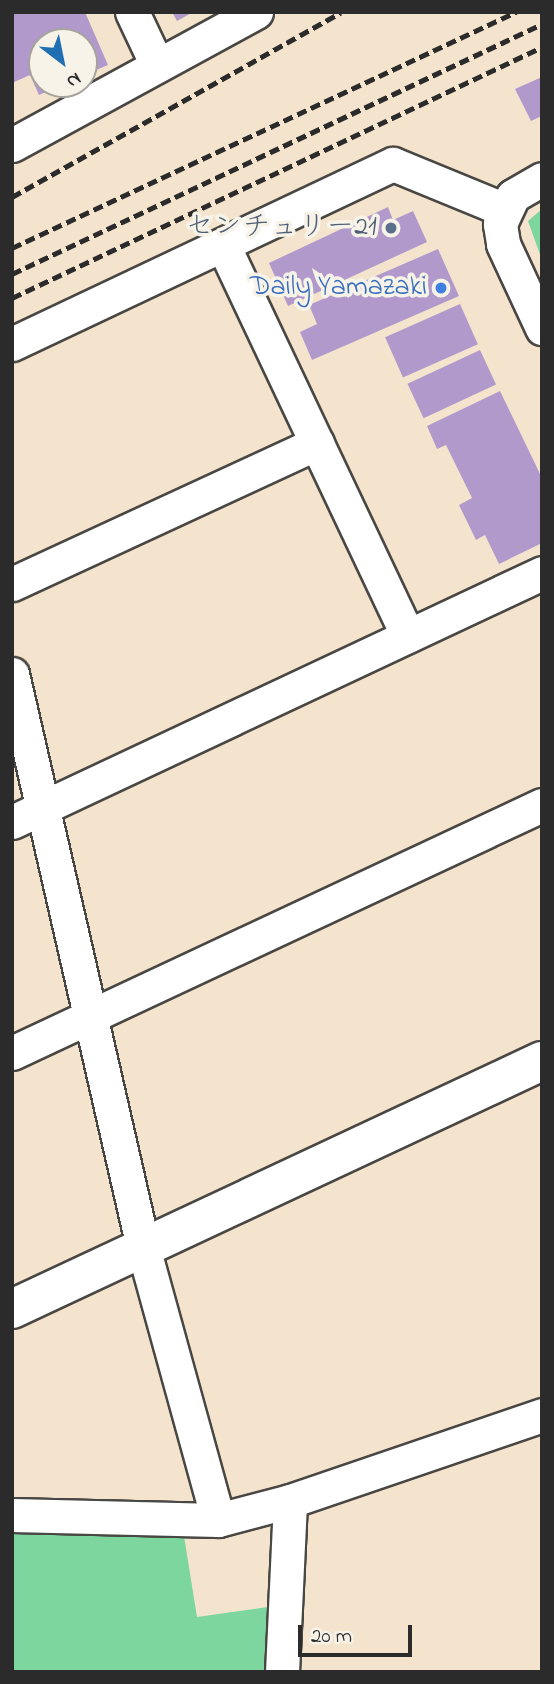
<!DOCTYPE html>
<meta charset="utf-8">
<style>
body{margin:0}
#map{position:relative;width:554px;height:1684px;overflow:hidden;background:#f5e4cd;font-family:"Indie Flower","Klee One",sans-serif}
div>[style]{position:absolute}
.green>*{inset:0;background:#7cd69d}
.building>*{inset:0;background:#b19acb;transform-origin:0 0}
.roads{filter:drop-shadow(2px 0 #494743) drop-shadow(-2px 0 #494743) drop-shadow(0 2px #494743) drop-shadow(0 -2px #494743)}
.minor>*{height:33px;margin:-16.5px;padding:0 16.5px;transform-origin:16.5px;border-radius:16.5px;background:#fff}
.tertiary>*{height:38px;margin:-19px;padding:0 19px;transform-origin:19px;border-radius:19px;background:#fff}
.rail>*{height:5px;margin-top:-2.5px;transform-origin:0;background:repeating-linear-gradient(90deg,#2b2b2b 0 10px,transparent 0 15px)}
.dots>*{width:19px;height:19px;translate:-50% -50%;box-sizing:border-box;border:4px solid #f7f3e8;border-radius:50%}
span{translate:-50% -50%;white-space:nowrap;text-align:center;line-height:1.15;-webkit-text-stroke:7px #f7f3e8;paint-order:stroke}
.service-label{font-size:28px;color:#4e5e75}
.right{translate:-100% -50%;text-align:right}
.shop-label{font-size:28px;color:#366cbe}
.frame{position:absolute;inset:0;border:14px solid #2b2b2b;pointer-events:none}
.north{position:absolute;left:28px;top:28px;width:70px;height:70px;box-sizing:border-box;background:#f7f3e8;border:2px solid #a5a39c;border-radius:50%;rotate:148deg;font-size:19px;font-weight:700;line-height:28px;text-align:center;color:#2b2b2b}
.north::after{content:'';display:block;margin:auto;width:24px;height:32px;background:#1f6fb2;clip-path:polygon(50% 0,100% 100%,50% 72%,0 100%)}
.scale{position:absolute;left:298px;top:1625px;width:114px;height:32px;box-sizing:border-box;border:4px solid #2b2b2b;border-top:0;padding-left:9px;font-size:21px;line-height:24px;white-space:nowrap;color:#2b2b2b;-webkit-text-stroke:5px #f7f3e8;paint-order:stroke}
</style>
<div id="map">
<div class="green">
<div style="clip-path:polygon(542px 209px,542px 260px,528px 221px)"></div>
<div style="clip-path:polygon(12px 1531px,184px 1536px,197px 1617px,268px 1607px,266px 1672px,12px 1672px)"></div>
</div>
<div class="building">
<div style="clip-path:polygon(12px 12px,85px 12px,108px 65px,84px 75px,84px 42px,42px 42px,42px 84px,64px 84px,39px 95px,30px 75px,12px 83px)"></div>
<div style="clip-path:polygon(172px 12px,193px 12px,177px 21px)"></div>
<div style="clip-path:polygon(542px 77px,542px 116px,531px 121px,515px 89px)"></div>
<div style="clip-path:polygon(388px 207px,393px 220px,413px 211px,427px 242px,288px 306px,269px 263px)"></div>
<div style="clip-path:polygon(438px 249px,459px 296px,312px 360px,300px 332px,317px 324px,309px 305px)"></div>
<div style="left:460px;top:304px;width:44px;height:82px;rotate:66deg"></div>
<div style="left:480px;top:350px;width:38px;height:80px;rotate:65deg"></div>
<div style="clip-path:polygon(500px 391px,542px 478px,542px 543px,499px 564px,485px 535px,476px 540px,459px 505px,472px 498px,446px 445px,437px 449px,427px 426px)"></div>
</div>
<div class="roads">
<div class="minor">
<div style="left:132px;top:12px;width:59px;rotate:64.7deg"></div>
<div style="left:12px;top:145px;width:278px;rotate:-28.6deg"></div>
<div style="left:542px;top:179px;width:34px;rotate:150deg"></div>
<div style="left:513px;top:196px;width:31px;rotate:115deg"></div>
<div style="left:500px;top:224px;width:20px;rotate:81deg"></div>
<div style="left:503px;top:244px;width:93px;rotate:65.1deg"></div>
<div style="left:224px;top:247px;width:430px;rotate:64.7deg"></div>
<div style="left:12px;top:344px;width:421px;rotate:-25.3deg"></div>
<div style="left:393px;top:164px;width:121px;rotate:22.3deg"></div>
<div style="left:12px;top:584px;width:336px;rotate:-24.8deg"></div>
<div style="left:12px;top:674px;width:588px;rotate:77.12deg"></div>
<div style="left:143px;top:1247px;width:283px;rotate:74.6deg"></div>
<div style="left:12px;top:822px;width:586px;rotate:-25.16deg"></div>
<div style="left:12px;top:1053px;width:585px;rotate:-25.08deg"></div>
<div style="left:12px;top:1515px;width:206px;rotate:1.4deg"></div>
<div style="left:218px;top:1520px;width:74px;rotate:-14.8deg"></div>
<div style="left:290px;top:1501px;width:266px;rotate:-18.8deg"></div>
<div style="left:282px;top:1672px;width:171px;rotate:-87.3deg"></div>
</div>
<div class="tertiary">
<div style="left:12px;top:1309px;width:585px;rotate:-25.08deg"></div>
</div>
</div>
<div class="rail">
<div style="left:12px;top:197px;width:377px;rotate:-29.3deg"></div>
<div style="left:12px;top:248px;width:557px;rotate:-25.09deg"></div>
<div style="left:12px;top:274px;width:586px;rotate:-25.25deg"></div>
<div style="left:12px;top:298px;width:586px;rotate:-25.34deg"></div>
</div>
<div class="dots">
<div style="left:391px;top:228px;background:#5c6f8a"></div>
<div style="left:441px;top:288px;background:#3f7fe0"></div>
</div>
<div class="service-label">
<span class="right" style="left:377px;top:228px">センチュリー21</span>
</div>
<div class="shop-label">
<span class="right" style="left:427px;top:288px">Daily Yamazaki</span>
</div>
<div class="frame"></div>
<div class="north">N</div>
<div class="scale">20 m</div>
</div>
